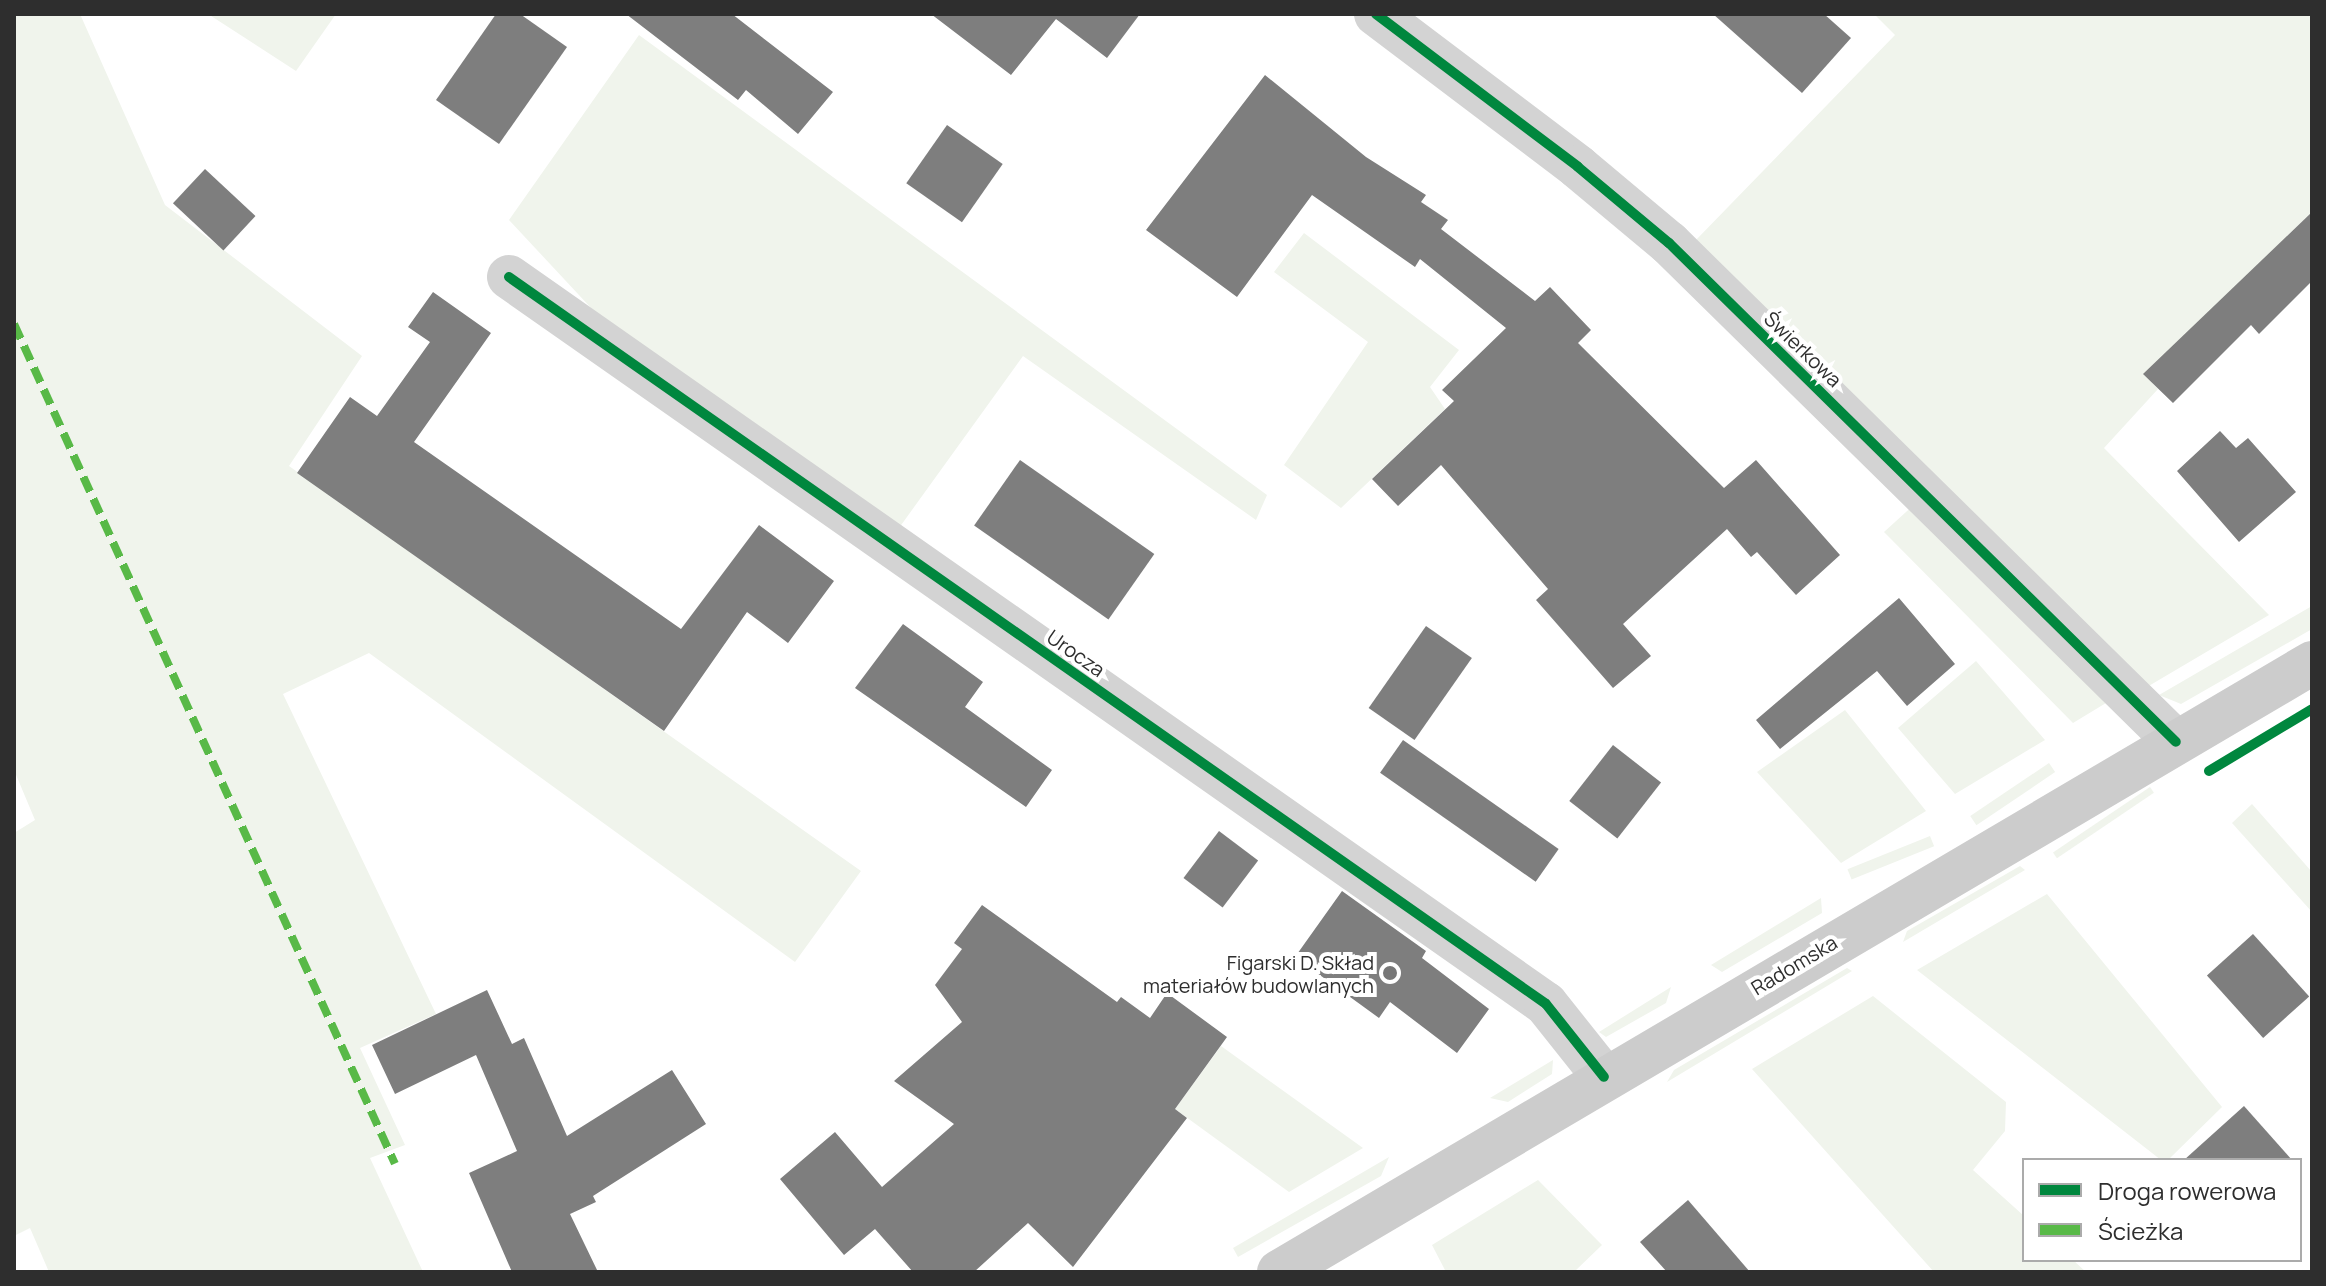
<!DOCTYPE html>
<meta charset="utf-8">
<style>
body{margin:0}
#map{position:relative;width:2326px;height:1286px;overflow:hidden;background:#fff;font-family:Manrope,sans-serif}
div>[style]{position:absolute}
.green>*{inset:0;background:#f0f4ec;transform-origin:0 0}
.building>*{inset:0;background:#7e7e7e;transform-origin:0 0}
.minor>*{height:44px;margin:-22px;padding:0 22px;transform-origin:22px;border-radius:22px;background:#d3d3d3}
.secondary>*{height:44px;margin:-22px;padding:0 22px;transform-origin:22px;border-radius:22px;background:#ccc}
.quiet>*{height:8px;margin-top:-4px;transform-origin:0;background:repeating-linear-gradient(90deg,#58b947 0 16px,transparent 0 24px)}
.cycleway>*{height:10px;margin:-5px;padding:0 5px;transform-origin:5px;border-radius:5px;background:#00873e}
.dots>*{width:22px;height:22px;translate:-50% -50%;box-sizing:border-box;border:4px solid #fff;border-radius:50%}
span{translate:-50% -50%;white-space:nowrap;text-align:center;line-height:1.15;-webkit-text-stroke:8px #fff;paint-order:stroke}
.street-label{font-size:20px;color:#2e2e2e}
.poi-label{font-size:20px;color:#2e2e2e}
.right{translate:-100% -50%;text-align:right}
.frame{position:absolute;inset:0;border:16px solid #2e2e2e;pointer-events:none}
.legend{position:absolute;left:2022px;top:1158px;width:280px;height:104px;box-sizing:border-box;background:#fff;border:2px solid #ababab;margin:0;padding:10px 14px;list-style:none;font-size:24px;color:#2e2e2e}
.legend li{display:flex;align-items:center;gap:16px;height:40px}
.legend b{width:40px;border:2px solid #ababab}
</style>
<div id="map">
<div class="green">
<div style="clip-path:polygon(14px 14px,80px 14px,165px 205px,362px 356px,289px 466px,861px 871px,795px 962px,369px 653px,283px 694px,436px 1014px,360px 1048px,405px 1145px,370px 1158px,423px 1272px,49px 1272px,30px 1228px,14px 1236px,14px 833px,35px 820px,14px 770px)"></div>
<div style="clip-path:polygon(208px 14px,336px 14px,296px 71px)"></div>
<div style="clip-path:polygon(1874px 14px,2312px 14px,2312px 212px,2144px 374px,2158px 389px,2104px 448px,2269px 615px,2147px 687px,1695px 241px,1895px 35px)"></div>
<div style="clip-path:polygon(639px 35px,1267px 495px,1256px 520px,1023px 356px,899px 528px,606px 324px,509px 220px)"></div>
<div style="clip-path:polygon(1304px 233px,1459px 350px,1430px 387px,1445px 409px,1341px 508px,1284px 465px,1368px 342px,1274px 272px)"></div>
<div style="clip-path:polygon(1917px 502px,2106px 703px,2073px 723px,1884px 532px)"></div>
<div style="clip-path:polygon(2312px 606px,2312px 629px,2181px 704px,2159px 695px)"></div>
<div style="clip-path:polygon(1976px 661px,2045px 740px,1955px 794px,1898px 728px)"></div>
<div style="clip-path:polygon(1845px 710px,1926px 811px,1841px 863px,1757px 772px)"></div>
<div style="left:2049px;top:763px;width:11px;height:95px;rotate:56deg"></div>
<div style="left:2150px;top:787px;width:7px;height:117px;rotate:56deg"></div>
<div style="clip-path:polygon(2252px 804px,2312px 872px,2312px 912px,2232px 823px)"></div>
<div style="left:1930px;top:836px;width:11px;height:89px;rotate:68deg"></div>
<div style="clip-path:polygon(2020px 866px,2025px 870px,1903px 942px,1907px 931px)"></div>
<div style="clip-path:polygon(2047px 894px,2222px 1107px,2168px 1160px,2161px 1160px,1917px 970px)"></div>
<div style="clip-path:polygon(1821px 898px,1822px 913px,1722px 972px,1711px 965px)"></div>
<div style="clip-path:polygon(1847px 968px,1852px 971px,1667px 1082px,1674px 1070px)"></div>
<div style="clip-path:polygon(1671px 987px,1666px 1003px,1606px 1037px,1599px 1032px)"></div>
<div style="clip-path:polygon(1873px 996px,2006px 1102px,2005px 1131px,1973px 1170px,2024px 1216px,2024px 1260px,2073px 1260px,2086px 1272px,1934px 1272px,1752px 1069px)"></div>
<div style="clip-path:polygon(1221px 1046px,1363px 1148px,1289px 1192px,1175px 1109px)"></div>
<div style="clip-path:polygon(1553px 1060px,1552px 1074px,1508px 1102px,1490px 1098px)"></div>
<div style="clip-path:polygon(1389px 1157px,1381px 1176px,1238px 1257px,1233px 1248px)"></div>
<div style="clip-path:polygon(1538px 1180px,1602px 1245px,1574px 1272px,1446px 1272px,1432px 1245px)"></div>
</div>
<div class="building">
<div style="clip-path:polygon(496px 14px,520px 14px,567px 47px,499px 144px,436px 100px)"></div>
<div style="clip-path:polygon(626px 14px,732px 14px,833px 92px,798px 134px,746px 90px,738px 100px)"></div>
<div style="clip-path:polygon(931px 14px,1140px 14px,1107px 58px,1056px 19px,1011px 75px)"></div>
<div style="clip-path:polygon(1713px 14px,1824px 14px,1851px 38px,1802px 93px)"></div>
<div style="clip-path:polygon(1265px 75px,1366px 157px,1426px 195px,1421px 202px,1448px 220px,1441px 229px,1535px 301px,1550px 287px,1591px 330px,1578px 343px,1724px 488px,1756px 460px,1840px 555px,1796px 595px,1757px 552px,1751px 557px,1727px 529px,1623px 624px,1651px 656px,1613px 688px,1536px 600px,1548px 589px,1441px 465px,1398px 506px,1372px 479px,1454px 401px,1442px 390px,1506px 328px,1420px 259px,1415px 267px,1312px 195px,1237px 297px,1146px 230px)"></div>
<div style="left:947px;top:125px;width:68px;height:71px;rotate:35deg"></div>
<div style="left:205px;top:169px;width:69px;height:47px;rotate:43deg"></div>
<div style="clip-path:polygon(2312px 212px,2312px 281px,2259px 334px,2251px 325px,2173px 403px,2143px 374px)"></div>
<div style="clip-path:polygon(433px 292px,491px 333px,414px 442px,681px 629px,759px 525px,834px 581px,788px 643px,747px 612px,664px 731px,297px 473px,350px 397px,377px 416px,430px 342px,408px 327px)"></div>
<div style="clip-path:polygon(2220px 431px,2236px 448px,2248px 438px,2296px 492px,2239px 542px,2177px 471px)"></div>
<div style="left:1020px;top:460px;width:164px;height:80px;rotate:35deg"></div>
<div style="clip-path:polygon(1899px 598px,1955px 664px,1907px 706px,1877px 671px,1780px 749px,1756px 720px)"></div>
<div style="clip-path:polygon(903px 624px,983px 682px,965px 707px,1052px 770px,1026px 807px,855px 688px)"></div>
<div style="left:1426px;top:626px;width:56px;height:100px;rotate:35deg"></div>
<div style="left:1403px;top:740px;width:190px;height:40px;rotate:35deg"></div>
<div style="left:1613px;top:745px;width:61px;height:71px;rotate:38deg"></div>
<div style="left:1219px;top:831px;width:49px;height:59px;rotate:37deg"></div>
<div style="clip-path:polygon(1342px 891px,1426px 951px,1422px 958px,1489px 1009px,1457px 1053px,1390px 1002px,1379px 1018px,1295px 957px)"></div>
<div style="clip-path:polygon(982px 905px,1117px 1002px,1121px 997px,1150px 1018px,1167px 993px,1227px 1037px,1175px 1109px,1187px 1118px,1073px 1267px,1028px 1223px,974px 1272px,913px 1272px,875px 1229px,844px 1255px,780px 1179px,835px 1132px,882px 1187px,954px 1124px,894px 1081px,962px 1022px,935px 985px,962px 949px,954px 943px)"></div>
<div style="left:2253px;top:934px;width:84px;height:62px;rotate:48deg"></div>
<div style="clip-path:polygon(487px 990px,512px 1044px,524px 1038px,567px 1136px,672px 1070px,706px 1124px,593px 1196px,596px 1202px,570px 1214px,598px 1272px,512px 1272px,469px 1173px,517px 1151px,476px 1055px,395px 1094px,372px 1045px)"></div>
<div style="clip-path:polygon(2244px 1106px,2292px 1160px,2184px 1160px)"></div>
<div style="clip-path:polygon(1688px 1200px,1750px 1272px,1667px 1272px,1640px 1242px)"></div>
</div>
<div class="minor">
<div style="left:1376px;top:14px;width:253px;rotate:37.1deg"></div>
<div style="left:1578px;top:167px;width:119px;rotate:39.9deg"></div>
<div style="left:1669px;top:243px;width:711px;rotate:44.54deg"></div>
<div style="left:509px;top:277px;width:1266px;rotate:35.03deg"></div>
<div style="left:1546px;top:1004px;width:93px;rotate:51.5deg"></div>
</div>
<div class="secondary">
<div style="left:1279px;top:1272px;width:1199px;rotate:-30.52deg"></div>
</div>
<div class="quiet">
<div style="left:14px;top:324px;width:922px;rotate:65.6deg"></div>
</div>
<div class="cycleway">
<div style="left:1376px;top:14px;width:253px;rotate:37.1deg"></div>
<div style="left:1578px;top:167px;width:119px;rotate:39.9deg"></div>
<div style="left:1669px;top:243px;width:711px;rotate:44.54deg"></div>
<div style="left:509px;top:277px;width:1266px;rotate:35.03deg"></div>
<div style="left:1546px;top:1004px;width:93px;rotate:51.5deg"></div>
<div style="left:2209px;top:771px;width:120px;rotate:-31deg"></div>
</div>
<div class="dots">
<div style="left:1390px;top:973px;background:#777"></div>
</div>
<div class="street-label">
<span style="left:1803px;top:349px;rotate:44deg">Świerkowa</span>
<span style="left:1076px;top:653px;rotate:35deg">Urocza</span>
<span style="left:1794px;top:965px;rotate:-31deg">Radomska</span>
</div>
<div class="poi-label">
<span class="right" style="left:1374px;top:974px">Figarski D. Skład<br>materiałów budowlanych</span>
</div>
<div class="frame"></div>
<ul class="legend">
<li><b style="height:10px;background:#00873e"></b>Droga rowerowa</li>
<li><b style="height:10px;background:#58b947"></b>Ścieżka</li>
</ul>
</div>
